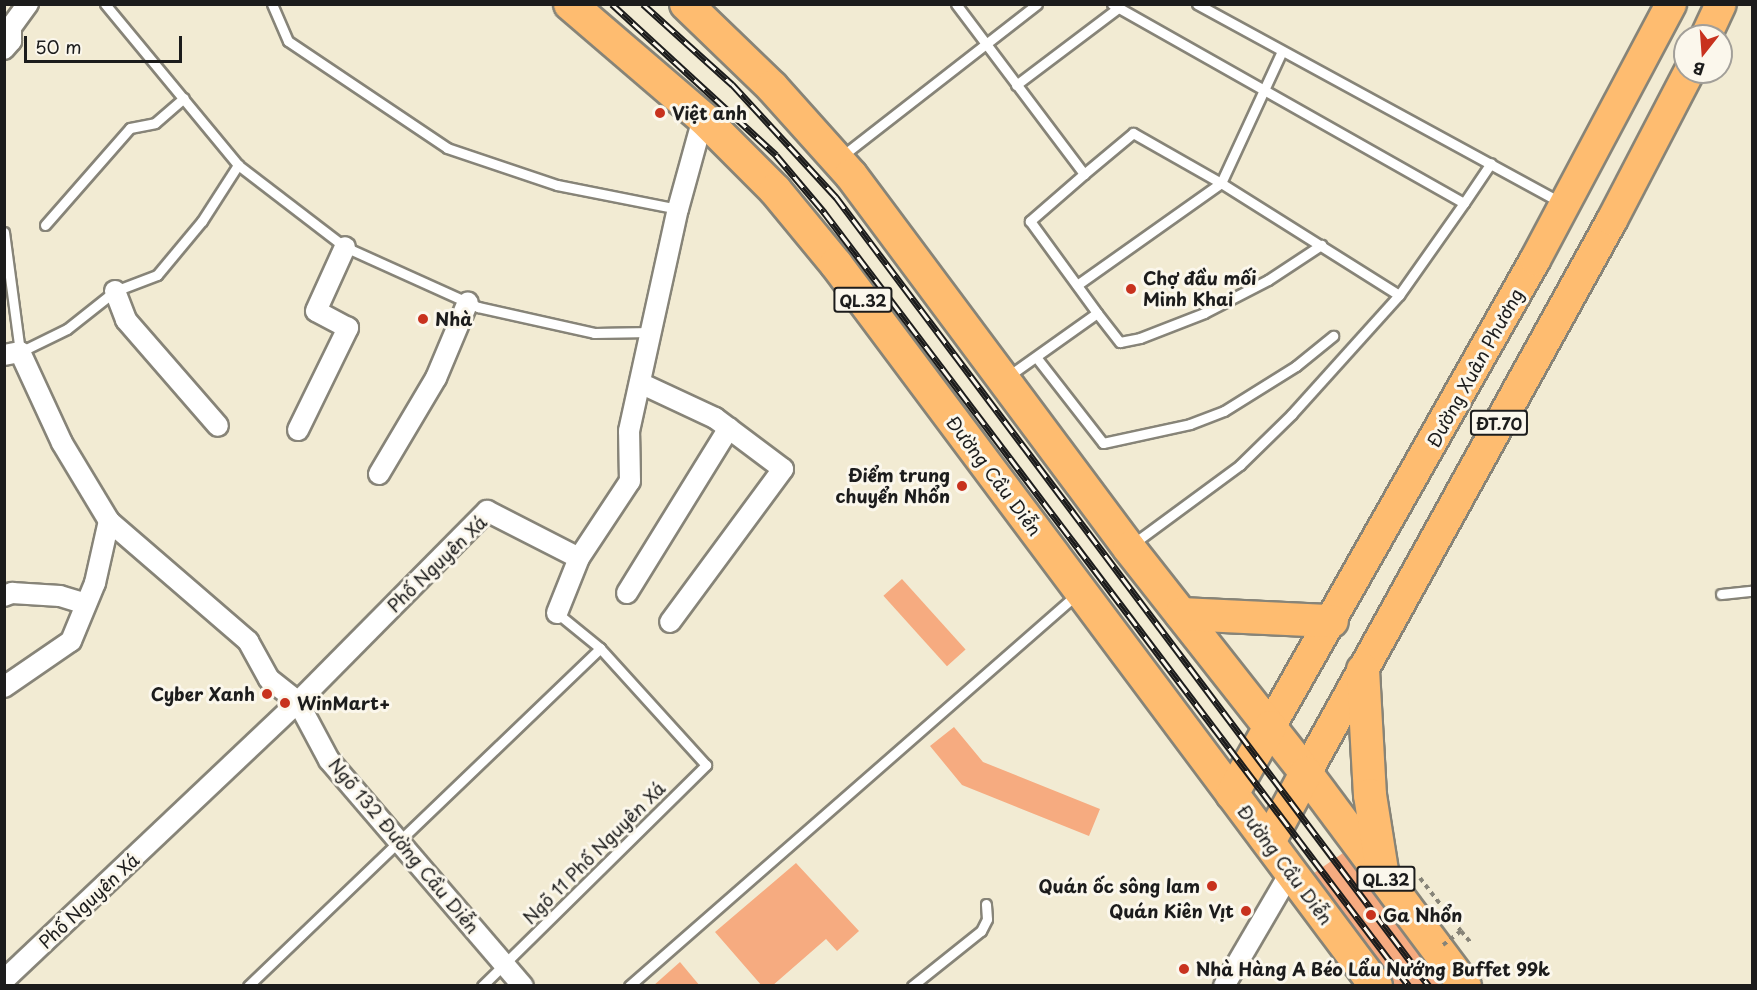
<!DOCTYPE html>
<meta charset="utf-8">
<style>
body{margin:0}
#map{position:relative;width:1757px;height:990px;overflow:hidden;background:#f2ebd3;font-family:"Playpen Sans",sans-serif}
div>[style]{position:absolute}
.building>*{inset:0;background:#f6ab80;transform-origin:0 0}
.path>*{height:4px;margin-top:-2px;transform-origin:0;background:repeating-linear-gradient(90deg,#878478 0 4.5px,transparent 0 9px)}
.roads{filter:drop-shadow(2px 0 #878478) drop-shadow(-2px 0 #878478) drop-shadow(0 2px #878478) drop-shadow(0 -2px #878478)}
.service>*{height:9px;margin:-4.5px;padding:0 4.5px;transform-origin:4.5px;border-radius:4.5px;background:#fff}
.minor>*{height:20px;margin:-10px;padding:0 10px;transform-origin:10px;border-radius:10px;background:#fff}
.primary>*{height:30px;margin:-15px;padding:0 15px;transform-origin:15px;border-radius:15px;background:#febc70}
.trunk>*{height:32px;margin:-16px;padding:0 16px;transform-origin:16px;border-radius:16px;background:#febc70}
.rail>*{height:7px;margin-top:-3.5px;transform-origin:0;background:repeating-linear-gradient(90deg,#fbf7ec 0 14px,#1c1c1c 0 28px);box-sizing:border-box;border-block:2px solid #1c1c1c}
.path-bridge>*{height:4px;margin-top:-2px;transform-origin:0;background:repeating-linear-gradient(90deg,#878478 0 4.5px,transparent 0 9px)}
.dots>*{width:16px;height:16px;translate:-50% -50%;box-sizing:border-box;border:3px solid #fbf7ec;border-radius:50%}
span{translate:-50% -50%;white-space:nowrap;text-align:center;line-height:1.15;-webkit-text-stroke:6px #fbf7ec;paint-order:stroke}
.shield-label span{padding:2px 4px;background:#fbf7ec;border:2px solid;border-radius:4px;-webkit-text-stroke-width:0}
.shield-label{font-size:16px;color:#1c1c1c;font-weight:700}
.poi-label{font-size:18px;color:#1c1c1c;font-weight:700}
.left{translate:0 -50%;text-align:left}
.right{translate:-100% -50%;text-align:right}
.street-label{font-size:18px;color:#1c1c1c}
.frame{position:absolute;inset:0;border:6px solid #1c1c1c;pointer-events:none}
.north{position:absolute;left:1673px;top:24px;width:60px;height:60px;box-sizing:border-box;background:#fbf7ec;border:2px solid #a29f99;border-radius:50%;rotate:197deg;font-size:16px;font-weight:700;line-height:24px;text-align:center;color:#1c1c1c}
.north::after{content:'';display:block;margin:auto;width:21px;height:27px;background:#c8321e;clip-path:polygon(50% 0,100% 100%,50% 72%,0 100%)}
.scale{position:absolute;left:24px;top:36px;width:158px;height:27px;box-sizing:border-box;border:3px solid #1c1c1c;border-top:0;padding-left:8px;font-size:18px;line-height:21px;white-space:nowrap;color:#1c1c1c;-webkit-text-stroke:4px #fbf7ec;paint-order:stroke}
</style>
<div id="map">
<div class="building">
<div style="left:902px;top:579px;width:95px;height:25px;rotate:48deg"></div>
<div style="clip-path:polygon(954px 727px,983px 762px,1100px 809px,1089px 836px,962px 785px,930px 746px)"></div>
<div style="clip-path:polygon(1343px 853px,1442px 986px,1394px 986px,1390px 975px,1314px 873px)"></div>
<div style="clip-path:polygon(796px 863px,859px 931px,837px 951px,826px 939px,772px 986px,762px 986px,715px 932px)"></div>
<div style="clip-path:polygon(680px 962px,700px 986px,653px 986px)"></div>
</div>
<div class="path">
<div style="left:1420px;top:878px;width:67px;rotate:52.3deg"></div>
</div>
<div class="roads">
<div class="service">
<div style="left:105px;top:4px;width:209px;rotate:50.4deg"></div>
<div style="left:238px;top:165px;width:135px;rotate:37.5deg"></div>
<div style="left:345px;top:247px;width:146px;rotate:24.3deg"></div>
<div style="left:478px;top:307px;width:119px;rotate:12.6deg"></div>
<div style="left:594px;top:333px;width:57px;rotate:-1deg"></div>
<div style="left:272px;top:4px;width:40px;rotate:66.6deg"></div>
<div style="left:288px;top:41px;width:192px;rotate:33.9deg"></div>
<div style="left:447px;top:148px;width:116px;rotate:18.6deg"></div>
<div style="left:557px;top:185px;width:123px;rotate:11.2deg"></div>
<div style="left:956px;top:4px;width:213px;rotate:53deg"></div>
<div style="left:1084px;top:174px;width:64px;rotate:-39.9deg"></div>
<div style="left:1133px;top:133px;width:101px;rotate:29.6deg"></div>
<div style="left:1221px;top:183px;width:210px;rotate:32.2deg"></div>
<div style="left:1112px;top:4px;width:404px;rotate:29.5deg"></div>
<div style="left:1464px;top:203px;width:113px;rotate:125.2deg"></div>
<div style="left:1399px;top:295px;width:160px;rotate:132deg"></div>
<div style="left:1292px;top:414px;width:73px;rotate:135.6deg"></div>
<div style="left:1240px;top:465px;width:133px;rotate:143.6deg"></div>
<div style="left:1197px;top:4px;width:413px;rotate:28.6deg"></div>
<div style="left:1016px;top:85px;width:128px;rotate:-37deg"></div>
<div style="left:842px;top:156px;width:247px;rotate:-37.9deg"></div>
<div style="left:1084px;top:174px;width:72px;rotate:139deg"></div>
<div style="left:1030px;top:221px;width:114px;rotate:53.9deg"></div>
<div style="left:1464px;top:203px;width:48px;rotate:-56deg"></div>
<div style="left:45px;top:225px;width:129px;rotate:-48.8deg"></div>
<div style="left:130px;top:128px;width:25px;rotate:-11deg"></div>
<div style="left:155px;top:123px;width:38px;rotate:-41deg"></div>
<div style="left:4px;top:232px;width:121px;rotate:82.4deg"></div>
<div style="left:20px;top:352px;width:52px;rotate:-26.1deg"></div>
<div style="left:67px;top:329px;width:61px;rotate:-38.4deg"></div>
<div style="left:115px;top:291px;width:45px;rotate:-20.9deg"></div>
<div style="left:157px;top:275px;width:70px;rotate:-50.2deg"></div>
<div style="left:202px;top:221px;width:67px;rotate:-57.3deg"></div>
<div style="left:1077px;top:285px;width:176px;rotate:-35.3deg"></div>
<div style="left:1221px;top:183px;width:145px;rotate:-65.2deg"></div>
<div style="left:1036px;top:357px;width:109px;rotate:52.1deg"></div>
<div style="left:1103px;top:443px;width:89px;rotate:-12.3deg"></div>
<div style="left:1190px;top:424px;width:36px;rotate:-21deg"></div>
<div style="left:1224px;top:411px;width:85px;rotate:-32deg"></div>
<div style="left:1296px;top:366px;width:48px;rotate:-39deg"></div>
<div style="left:1007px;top:377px;width:110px;rotate:-35.4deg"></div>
<div style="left:1097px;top:313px;width:37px;rotate:52deg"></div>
<div style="left:1120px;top:342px;width:20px;rotate:-11deg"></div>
<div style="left:1140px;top:338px;width:69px;rotate:-21.3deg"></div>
<div style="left:1204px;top:313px;width:72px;rotate:-27.3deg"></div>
<div style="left:1268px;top:280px;width:64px;rotate:-33.4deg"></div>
<div style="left:1721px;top:594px;width:31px;rotate:-6deg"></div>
<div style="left:248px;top:986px;width:488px;rotate:-43.8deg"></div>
<div style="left:482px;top:986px;width:315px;rotate:-44.6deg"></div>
<div style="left:706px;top:765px;width:158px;rotate:-132.2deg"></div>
<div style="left:600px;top:648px;width:55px;rotate:-140.9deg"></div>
<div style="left:629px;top:986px;width:594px;rotate:-41.18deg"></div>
<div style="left:912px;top:986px;width:88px;rotate:-38.6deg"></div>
<div style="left:981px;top:931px;width:13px;rotate:-63deg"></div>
<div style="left:987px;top:919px;width:15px;rotate:-94deg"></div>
</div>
<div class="minor">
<div style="left:4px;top:49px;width:11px;rotate:-49deg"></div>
<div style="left:11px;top:41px;width:14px;rotate:-90deg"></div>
<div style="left:11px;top:27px;width:29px;rotate:-54deg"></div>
<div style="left:115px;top:291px;width:31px;rotate:69deg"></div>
<div style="left:126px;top:320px;width:140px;rotate:49deg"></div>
<div style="left:4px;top:355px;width:16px;rotate:-11deg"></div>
<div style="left:20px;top:352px;width:100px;rotate:65.2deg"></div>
<div style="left:62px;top:443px;width:91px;rotate:58.9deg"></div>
<div style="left:109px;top:521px;width:184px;rotate:40.8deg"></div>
<div style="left:248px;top:641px;width:43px;rotate:61.1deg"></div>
<div style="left:269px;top:679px;width:37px;rotate:38deg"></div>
<div style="left:298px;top:702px;width:66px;rotate:61.9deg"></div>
<div style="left:329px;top:760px;width:298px;rotate:49.4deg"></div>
<div style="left:640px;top:383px;width:83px;rotate:25deg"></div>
<div style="left:715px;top:418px;width:85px;rotate:36.9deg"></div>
<div style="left:783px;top:469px;width:190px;rotate:126.4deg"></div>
<div style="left:298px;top:430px;width:114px;rotate:-63.9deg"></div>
<div style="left:348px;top:328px;width:36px;rotate:-152deg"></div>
<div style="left:316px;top:311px;width:70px;rotate:-65.6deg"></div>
<div style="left:379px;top:474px;width:112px;rotate:-59.3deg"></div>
<div style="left:436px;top:378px;width:82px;rotate:-67.2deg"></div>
<div style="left:627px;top:593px;width:194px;rotate:-58.3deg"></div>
<div style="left:4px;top:596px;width:9px;rotate:-21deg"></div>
<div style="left:12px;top:593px;width:48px;rotate:3.6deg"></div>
<div style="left:60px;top:596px;width:27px;rotate:17deg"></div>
<div style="left:557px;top:613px;width:59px;rotate:-68.2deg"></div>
<div style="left:4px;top:687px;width:81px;rotate:-34.5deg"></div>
<div style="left:71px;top:641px;width:63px;rotate:-67.5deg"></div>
<div style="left:95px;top:583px;width:64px;rotate:-77.3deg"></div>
<div style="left:4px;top:980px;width:405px;rotate:-43.4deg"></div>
<div style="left:298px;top:702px;width:269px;rotate:-45.3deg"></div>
<div style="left:487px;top:511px;width:103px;rotate:27.1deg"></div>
<div style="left:579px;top:558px;width:92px;rotate:-56.5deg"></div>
<div style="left:630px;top:481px;width:50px;rotate:-91.1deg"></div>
<div style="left:629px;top:431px;width:227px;rotate:-77.6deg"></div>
<div style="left:678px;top:209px;width:94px;rotate:-74.6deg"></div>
<div style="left:1224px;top:986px;width:131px;rotate:-59.7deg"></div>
</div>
<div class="primary">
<div style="left:1706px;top:36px;width:35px;rotate:-65deg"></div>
<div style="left:1270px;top:727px;width:537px;rotate:-60.43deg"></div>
<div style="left:1535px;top:260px;width:290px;rotate:-62deg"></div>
<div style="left:1306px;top:773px;width:632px;rotate:-61.04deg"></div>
<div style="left:1612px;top:220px;width:167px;rotate:-62.5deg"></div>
</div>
<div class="trunk">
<div style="left:570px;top:4px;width:175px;rotate:40.6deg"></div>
<div style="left:703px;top:118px;width:102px;rotate:45deg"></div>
<div style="left:775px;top:190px;width:96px;rotate:50.5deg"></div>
<div style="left:836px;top:264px;width:902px;rotate:53.21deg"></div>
<div style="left:686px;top:4px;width:120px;rotate:44deg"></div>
<div style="left:772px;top:87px;width:118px;rotate:48.1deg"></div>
<div style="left:851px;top:175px;width:465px;rotate:53.3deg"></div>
<div style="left:1129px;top:548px;width:286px;rotate:51.8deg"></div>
<div style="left:1306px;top:773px;width:266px;rotate:53.3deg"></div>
<div style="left:1181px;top:614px;width:151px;rotate:2.7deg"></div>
<div style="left:1363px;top:670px;width:125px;rotate:86.8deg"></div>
<div style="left:1370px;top:795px;width:77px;rotate:81deg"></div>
<div style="left:1232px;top:794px;width:77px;rotate:-60.4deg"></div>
<div style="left:1269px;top:842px;width:78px;rotate:-61.8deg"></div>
</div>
</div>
<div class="rail">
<div style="left:612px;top:4px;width:223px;rotate:42.6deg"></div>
<div style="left:776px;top:155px;width:75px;rotate:49.9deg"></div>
<div style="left:824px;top:212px;width:970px;rotate:52.92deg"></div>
<div style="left:643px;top:4px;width:120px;rotate:42deg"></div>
<div style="left:732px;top:84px;width:154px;rotate:47.4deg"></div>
<div style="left:836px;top:197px;width:987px;rotate:53.07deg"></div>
</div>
<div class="path-bridge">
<div style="left:1443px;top:945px;width:23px;rotate:-38deg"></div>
<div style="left:1461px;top:931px;width:16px;rotate:50deg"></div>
</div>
<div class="dots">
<div style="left:660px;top:113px;background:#c8321e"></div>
<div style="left:1131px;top:289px;background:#c8321e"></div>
<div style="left:423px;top:319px;background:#c8321e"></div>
<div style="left:962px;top:486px;background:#c8321e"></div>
<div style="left:267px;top:694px;background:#c8321e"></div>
<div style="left:285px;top:703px;background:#c8321e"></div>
<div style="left:1212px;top:886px;background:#c8321e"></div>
<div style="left:1246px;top:911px;background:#c8321e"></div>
<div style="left:1371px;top:915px;background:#c8321e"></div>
<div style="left:1184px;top:969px;background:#c8321e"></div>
</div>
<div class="shield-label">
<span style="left:863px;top:300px">QL.32</span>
<span style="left:1499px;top:423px">ĐT.70</span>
<span style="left:1386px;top:879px">QL.32</span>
</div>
<div class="poi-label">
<span class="left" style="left:672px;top:113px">Việt anh</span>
<span class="left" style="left:1143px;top:289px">Chợ đầu mối<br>Minh Khai</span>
<span class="left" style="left:435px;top:319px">Nhà</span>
<span class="right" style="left:950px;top:486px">Điểm trung<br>chuyển Nhổn</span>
<span class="right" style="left:255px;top:694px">Cyber Xanh</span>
<span class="left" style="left:297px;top:703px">WinMart+</span>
<span class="right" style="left:1200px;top:886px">Quán ốc sông lam</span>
<span class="right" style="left:1234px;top:911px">Quán Kiên Vịt</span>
<span class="left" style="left:1383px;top:915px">Ga Nhổn</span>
<span class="left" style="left:1196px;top:969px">Nhà Hàng A Béo Lẩu Nướng Buffet 99k</span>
</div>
<div class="street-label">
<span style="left:1475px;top:368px;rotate:-61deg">Đường Xuân Phương</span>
<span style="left:994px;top:476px;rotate:53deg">Đường Cầu Diễn</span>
<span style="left:437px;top:564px;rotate:-44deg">Phố Nguyên Xá</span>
<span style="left:404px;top:846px;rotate:50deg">Ngõ 132 Đường Cầu Diễn</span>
<span style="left:594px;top:853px;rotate:-45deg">Ngõ 11 Phố Nguyên Xá</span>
<span style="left:1285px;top:865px;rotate:53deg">Đường Cầu Diễn</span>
<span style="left:89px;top:901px;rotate:-43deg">Phố Nguyên Xá</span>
</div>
<div class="frame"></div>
<div class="north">B</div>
<div class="scale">50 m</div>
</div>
